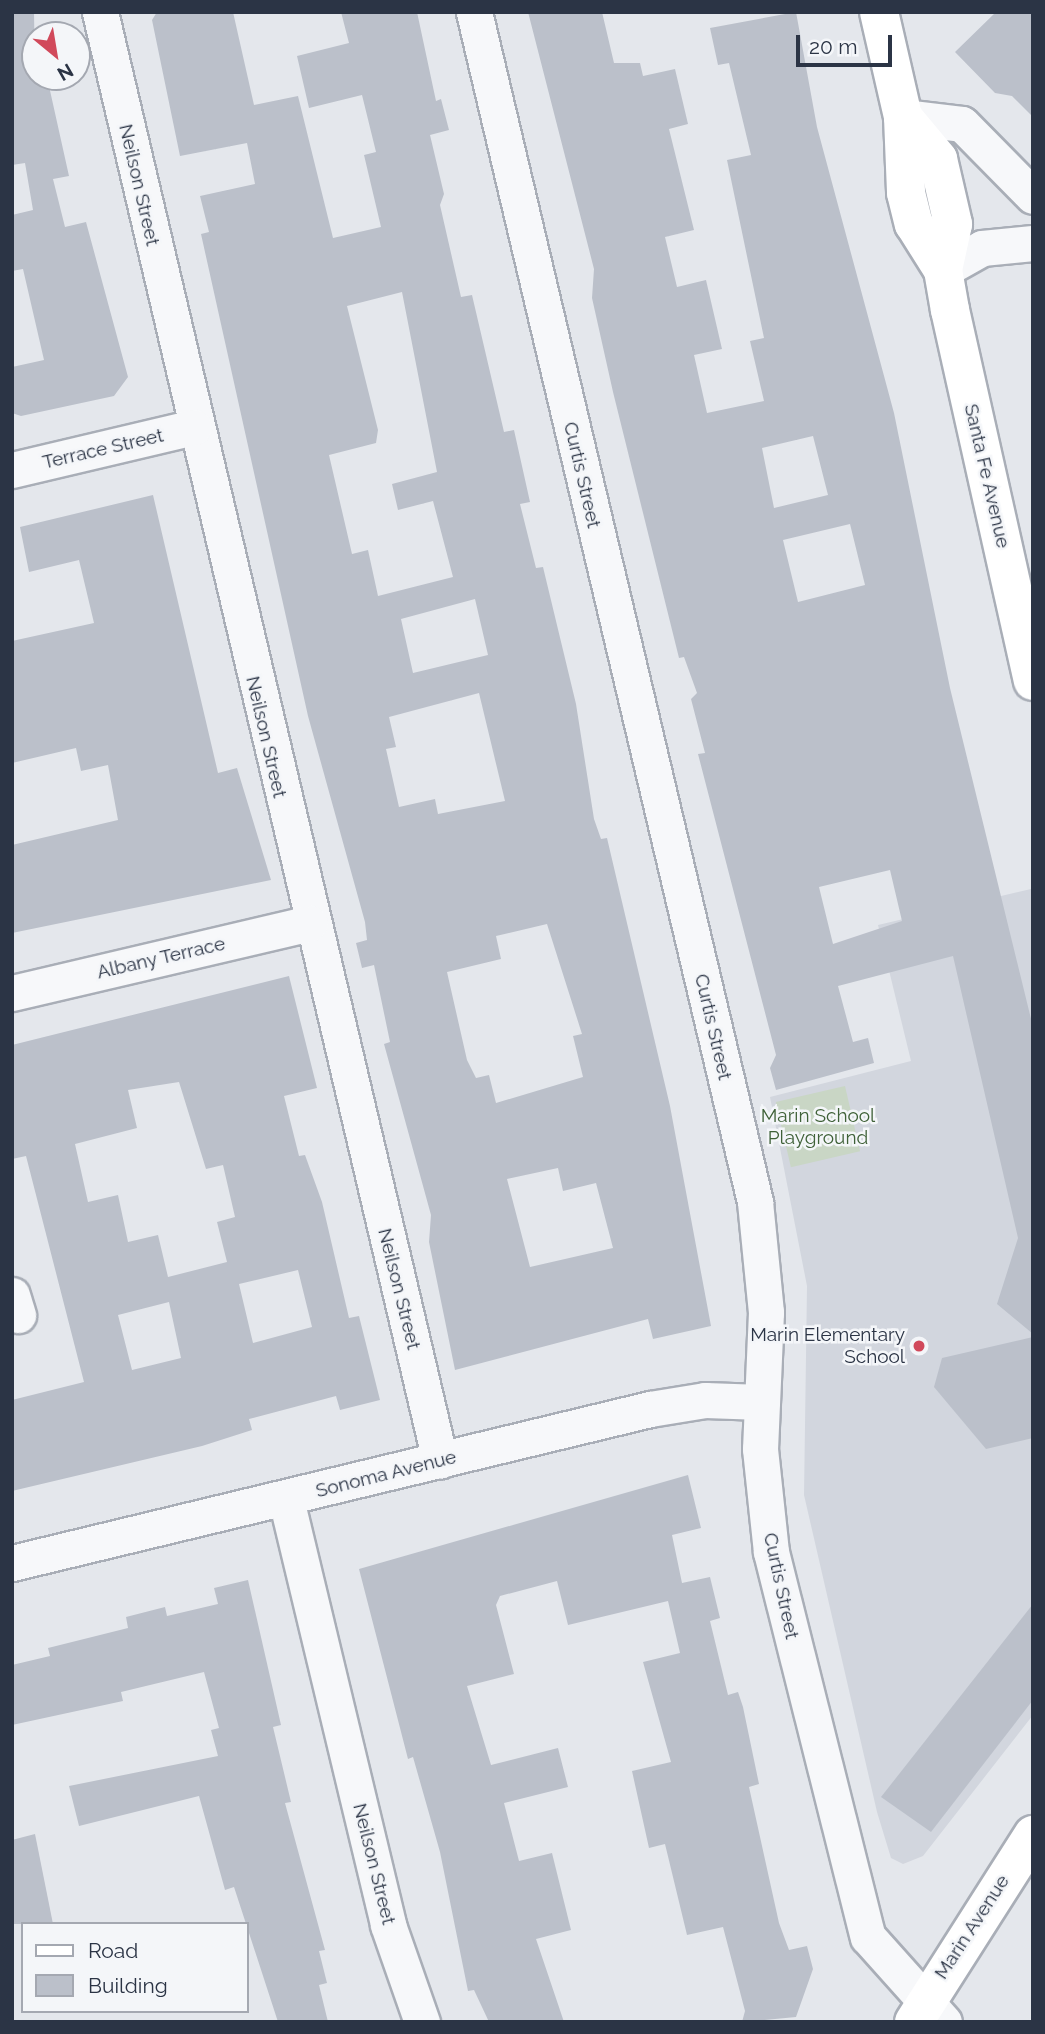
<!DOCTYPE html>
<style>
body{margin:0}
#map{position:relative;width:1045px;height:2034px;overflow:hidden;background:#e4e7ec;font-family:Raleway,sans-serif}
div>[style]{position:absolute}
.built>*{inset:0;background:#d2d6de}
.green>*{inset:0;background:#c9d6c5;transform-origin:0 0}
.building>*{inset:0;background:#bbc0ca}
.roads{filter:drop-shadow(2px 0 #a9aeb7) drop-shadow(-2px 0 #a9aeb7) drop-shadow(0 2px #a9aeb7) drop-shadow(0 -2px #a9aeb7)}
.street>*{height:35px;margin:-17.5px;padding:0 17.5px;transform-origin:17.5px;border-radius:17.5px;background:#f7f8fa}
.secondary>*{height:38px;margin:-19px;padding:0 19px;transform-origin:19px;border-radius:19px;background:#fff}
.dots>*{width:19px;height:19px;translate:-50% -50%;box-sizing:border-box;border:4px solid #f4f6f9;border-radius:50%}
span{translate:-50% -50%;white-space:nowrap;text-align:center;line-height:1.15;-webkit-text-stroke:5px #f4f6f9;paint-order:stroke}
.street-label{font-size:19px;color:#2b3445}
.park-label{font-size:19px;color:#3f6138}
.poi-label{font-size:19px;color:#2b3445}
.right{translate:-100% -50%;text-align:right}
.frame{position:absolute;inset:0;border:14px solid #2b3445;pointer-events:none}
.legend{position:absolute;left:21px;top:1922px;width:228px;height:91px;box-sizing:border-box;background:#f4f6f9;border:2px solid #a4a8b1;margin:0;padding:9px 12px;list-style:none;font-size:21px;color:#2b3445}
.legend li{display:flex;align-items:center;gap:14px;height:35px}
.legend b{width:35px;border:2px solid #a4a8b1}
.north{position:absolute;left:21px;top:21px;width:70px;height:70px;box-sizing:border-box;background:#f4f6f9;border:2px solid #a4a8b1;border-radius:50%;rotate:150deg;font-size:19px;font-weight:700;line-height:28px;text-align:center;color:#2b3445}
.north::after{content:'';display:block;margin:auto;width:24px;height:32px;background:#d1495b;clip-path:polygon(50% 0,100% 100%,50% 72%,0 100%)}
.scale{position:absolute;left:796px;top:35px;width:96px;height:32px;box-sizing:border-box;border:4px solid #2b3445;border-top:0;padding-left:9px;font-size:21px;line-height:24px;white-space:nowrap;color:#2b3445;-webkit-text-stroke:5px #f4f6f9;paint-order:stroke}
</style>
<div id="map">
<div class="built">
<div style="clip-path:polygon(1031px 889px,1033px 1715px,923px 1856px,903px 1864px,891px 1858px,877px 1812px,804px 1495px,807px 1286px,770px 1097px,911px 1061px,878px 925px)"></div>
</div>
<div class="green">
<div style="left:845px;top:1086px;width:67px;height:71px;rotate:77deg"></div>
</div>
<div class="building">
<div style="clip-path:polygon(12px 12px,34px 12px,35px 77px,47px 77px,69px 176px,53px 179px,65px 227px,86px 222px,128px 377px,114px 396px,21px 416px,12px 413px,12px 367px,44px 360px,23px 269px,12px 271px,12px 215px,33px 210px,25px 163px,12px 165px)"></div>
<div style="clip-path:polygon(evenodd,157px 12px,233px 12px,254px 105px,298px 96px,333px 238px,381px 227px,364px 155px,376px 152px,362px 95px,309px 108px,297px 56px,349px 43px,341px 12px,417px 12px,436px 101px,441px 99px,449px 130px,430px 135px,444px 194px,440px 205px,461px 297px,472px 295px,504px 432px,514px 430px,530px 502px,520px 504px,536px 568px,543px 567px,576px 704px,594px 819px,601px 839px,607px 838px,670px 1106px,711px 1326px,653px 1339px,648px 1319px,455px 1370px,429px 1242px,431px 1215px,384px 1044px,390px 1042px,374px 965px,362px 968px,356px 943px,367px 940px,365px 922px,308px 716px,201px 234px,209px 232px,200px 196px,255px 184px,247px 143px,180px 156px,152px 20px,157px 12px,402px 292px,437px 472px,392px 484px,398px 510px,433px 501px,453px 577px,378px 596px,368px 550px,352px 554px,329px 455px,376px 443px,378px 430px,347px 306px,402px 292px,157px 12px,475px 599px,488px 655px,413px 673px,401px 619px,475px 599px,157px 12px,479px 693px,505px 801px,438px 814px,435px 799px,399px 807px,386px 749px,396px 747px,389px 717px,479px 693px,157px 12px,547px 924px,582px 1034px,573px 1036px,583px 1077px,496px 1103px,489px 1075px,476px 1078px,467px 1060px,447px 972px,501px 959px,496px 936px,547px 924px,157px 12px,558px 1168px,563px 1191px,596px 1183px,613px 1248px,530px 1267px,507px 1179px,558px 1168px)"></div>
<div style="clip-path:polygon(evenodd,528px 12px,602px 12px,614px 63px,640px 63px,643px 76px,675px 69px,688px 124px,669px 129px,694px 230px,665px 237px,677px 287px,706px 280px,722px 349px,694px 355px,707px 413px,764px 401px,750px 341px,764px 338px,727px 160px,751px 155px,729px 63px,718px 65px,710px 28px,796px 12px,817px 127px,894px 413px,950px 688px,1033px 1027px,1033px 1334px,997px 1304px,1018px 1238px,953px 956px,838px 986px,853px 1042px,868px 1038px,874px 1063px,776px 1090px,770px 1068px,776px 1055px,698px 754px,705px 753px,691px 699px,697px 693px,684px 657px,679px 658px,613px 392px,592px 298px,594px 269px,528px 12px,813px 436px,828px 495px,774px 508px,762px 448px,813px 436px,528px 12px,850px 524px,865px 585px,798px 602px,783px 540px,850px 524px,528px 12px,890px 870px,902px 921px,833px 944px,819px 887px,890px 870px)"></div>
<div style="clip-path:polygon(996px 12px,1033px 12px,1033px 117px,1012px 96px,995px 93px,955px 52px)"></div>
<div style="clip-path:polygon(153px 495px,218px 773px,237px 768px,271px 880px,12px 933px,12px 845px,118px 820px,108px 765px,81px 771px,76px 748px,12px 763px,12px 641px,94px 623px,79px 560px,29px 572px,20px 527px)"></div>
<div style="clip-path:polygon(evenodd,289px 976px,317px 1088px,284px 1096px,299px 1156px,305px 1155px,322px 1202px,349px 1318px,359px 1316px,380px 1400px,340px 1410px,336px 1396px,249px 1419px,252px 1430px,202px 1446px,12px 1491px,12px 1400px,84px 1382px,26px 1156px,12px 1159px,12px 1045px,289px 976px,179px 1082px,206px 1169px,223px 1165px,235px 1217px,217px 1222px,227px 1262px,168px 1277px,158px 1235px,128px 1242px,118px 1195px,88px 1202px,75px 1144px,137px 1128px,128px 1090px,179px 1082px,289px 976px,298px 1270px,312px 1327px,253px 1343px,239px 1284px,298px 1270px,289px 976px,169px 1302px,181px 1358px,132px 1370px,118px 1315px,169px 1302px)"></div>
<div style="clip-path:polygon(1033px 1337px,1033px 1438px,986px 1449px,934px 1387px,942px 1358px)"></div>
<div style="clip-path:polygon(688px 1475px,701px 1528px,672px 1535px,682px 1583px,710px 1577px,720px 1618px,710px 1621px,728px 1695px,738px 1692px,743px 1707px,759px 1784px,749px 1787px,779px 1923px,789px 1950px,807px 1946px,813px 1969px,796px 2017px,742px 2022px,745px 2011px,723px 1927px,687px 1935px,665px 1844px,649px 1848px,632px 1771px,671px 1762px,643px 1662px,680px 1653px,668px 1601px,568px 1625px,557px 1581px,500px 1596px,496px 1605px,514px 1674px,467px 1686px,491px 1765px,558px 1748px,568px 1787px,504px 1803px,519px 1861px,552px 1853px,571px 1930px,536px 1939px,564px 2022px,489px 2022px,474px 1990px,468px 1991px,440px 1852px,413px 1757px,408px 1759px,359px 1569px)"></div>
<div style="clip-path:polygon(248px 1580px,281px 1725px,273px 1727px,291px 1802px,285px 1803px,325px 1950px,319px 1951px,327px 1983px,319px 1985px,328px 2022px,278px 2022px,234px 1887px,225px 1890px,199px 1796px,79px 1826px,69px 1786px,218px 1756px,211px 1730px,219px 1728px,204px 1672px,121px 1692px,123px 1701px,12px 1725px,12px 1665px,50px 1656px,48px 1648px,128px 1628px,126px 1617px,165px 1607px,167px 1616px,218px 1604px,214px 1588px)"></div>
<div style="clip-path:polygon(1033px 1604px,1033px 1700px,931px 1832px,881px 1797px)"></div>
<div style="clip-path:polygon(35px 1834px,53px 1924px,12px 1924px,12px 1840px)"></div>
</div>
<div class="roads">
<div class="street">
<div style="left:100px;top:12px;width:1488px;rotate:76.79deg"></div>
<div style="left:474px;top:12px;width:1223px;rotate:76.71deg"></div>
<div style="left:755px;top:1202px;width:111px;rotate:84.3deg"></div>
<div style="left:766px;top:1312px;width:137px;rotate:92.5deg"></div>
<div style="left:760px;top:1449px;width:104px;rotate:83.9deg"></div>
<div style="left:771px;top:1552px;width:397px;rotate:75.9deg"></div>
<div style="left:868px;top:1937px;width:114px;rotate:48.2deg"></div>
<div style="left:903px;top:117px;width:59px;rotate:6.8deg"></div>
<div style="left:962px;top:124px;width:101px;rotate:45.4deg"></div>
<div style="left:943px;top:270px;width:45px;rotate:-29.4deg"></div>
<div style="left:982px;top:248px;width:51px;rotate:-5.6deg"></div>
<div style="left:12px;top:470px;width:187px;rotate:-13.3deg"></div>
<div style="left:12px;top:993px;width:306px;rotate:-13.2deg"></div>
<div style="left:12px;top:1295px;width:21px;rotate:73deg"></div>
<div style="left:286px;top:1499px;width:438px;rotate:76.5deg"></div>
<div style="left:388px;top:1925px;width:103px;rotate:70.7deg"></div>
<div style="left:12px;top:1563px;width:656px;rotate:-13.57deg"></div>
<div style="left:650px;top:1409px;width:56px;rotate:-9.3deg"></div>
<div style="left:705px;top:1400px;width:57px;rotate:2deg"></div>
</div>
<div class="secondary">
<div style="left:879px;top:12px;width:108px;rotate:77.1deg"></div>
<div style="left:903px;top:117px;width:76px;rotate:87.7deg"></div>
<div style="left:906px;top:193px;width:32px;rotate:76deg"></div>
<div style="left:914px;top:224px;width:54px;rotate:57.8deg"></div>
<div style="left:903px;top:117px;width:55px;rotate:50.2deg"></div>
<div style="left:938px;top:159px;width:67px;rotate:77deg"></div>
<div style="left:953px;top:224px;width:47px;rotate:102.3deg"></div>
<div style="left:943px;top:270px;width:41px;rotate:80.1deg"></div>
<div style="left:950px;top:310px;width:380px;rotate:77.4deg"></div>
<div style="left:914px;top:2022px;width:222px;rotate:-57.5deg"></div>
</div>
</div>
<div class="dots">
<div style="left:919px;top:1346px;background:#d1495b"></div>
</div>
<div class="street-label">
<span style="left:139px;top:185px;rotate:77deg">Neilson Street</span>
<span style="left:103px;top:449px;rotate:-13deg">Terrace Street</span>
<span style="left:582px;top:475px;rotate:77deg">Curtis Street</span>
<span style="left:987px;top:476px;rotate:77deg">Santa Fe Avenue</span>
<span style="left:266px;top:737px;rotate:77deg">Neilson Street</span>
<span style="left:161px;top:958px;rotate:-13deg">Albany Terrace</span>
<span style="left:713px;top:1027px;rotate:77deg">Curtis Street</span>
<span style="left:399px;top:1289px;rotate:76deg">Neilson Street</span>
<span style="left:386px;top:1474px;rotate:-14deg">Sonoma Avenue</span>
<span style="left:781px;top:1586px;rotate:78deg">Curtis Street</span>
<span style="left:374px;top:1864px;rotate:76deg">Neilson Street</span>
<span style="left:972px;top:1927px;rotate:-57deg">Marin Avenue</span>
</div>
<div class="park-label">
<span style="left:818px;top:1127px">Marin School<br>Playground</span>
</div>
<div class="poi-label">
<span class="right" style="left:905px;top:1346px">Marin Elementary<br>School</span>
</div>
<div class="frame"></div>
<ul class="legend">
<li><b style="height:9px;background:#fff"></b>Road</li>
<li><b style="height:19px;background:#bbc0ca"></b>Building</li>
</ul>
<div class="north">N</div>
<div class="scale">20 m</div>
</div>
